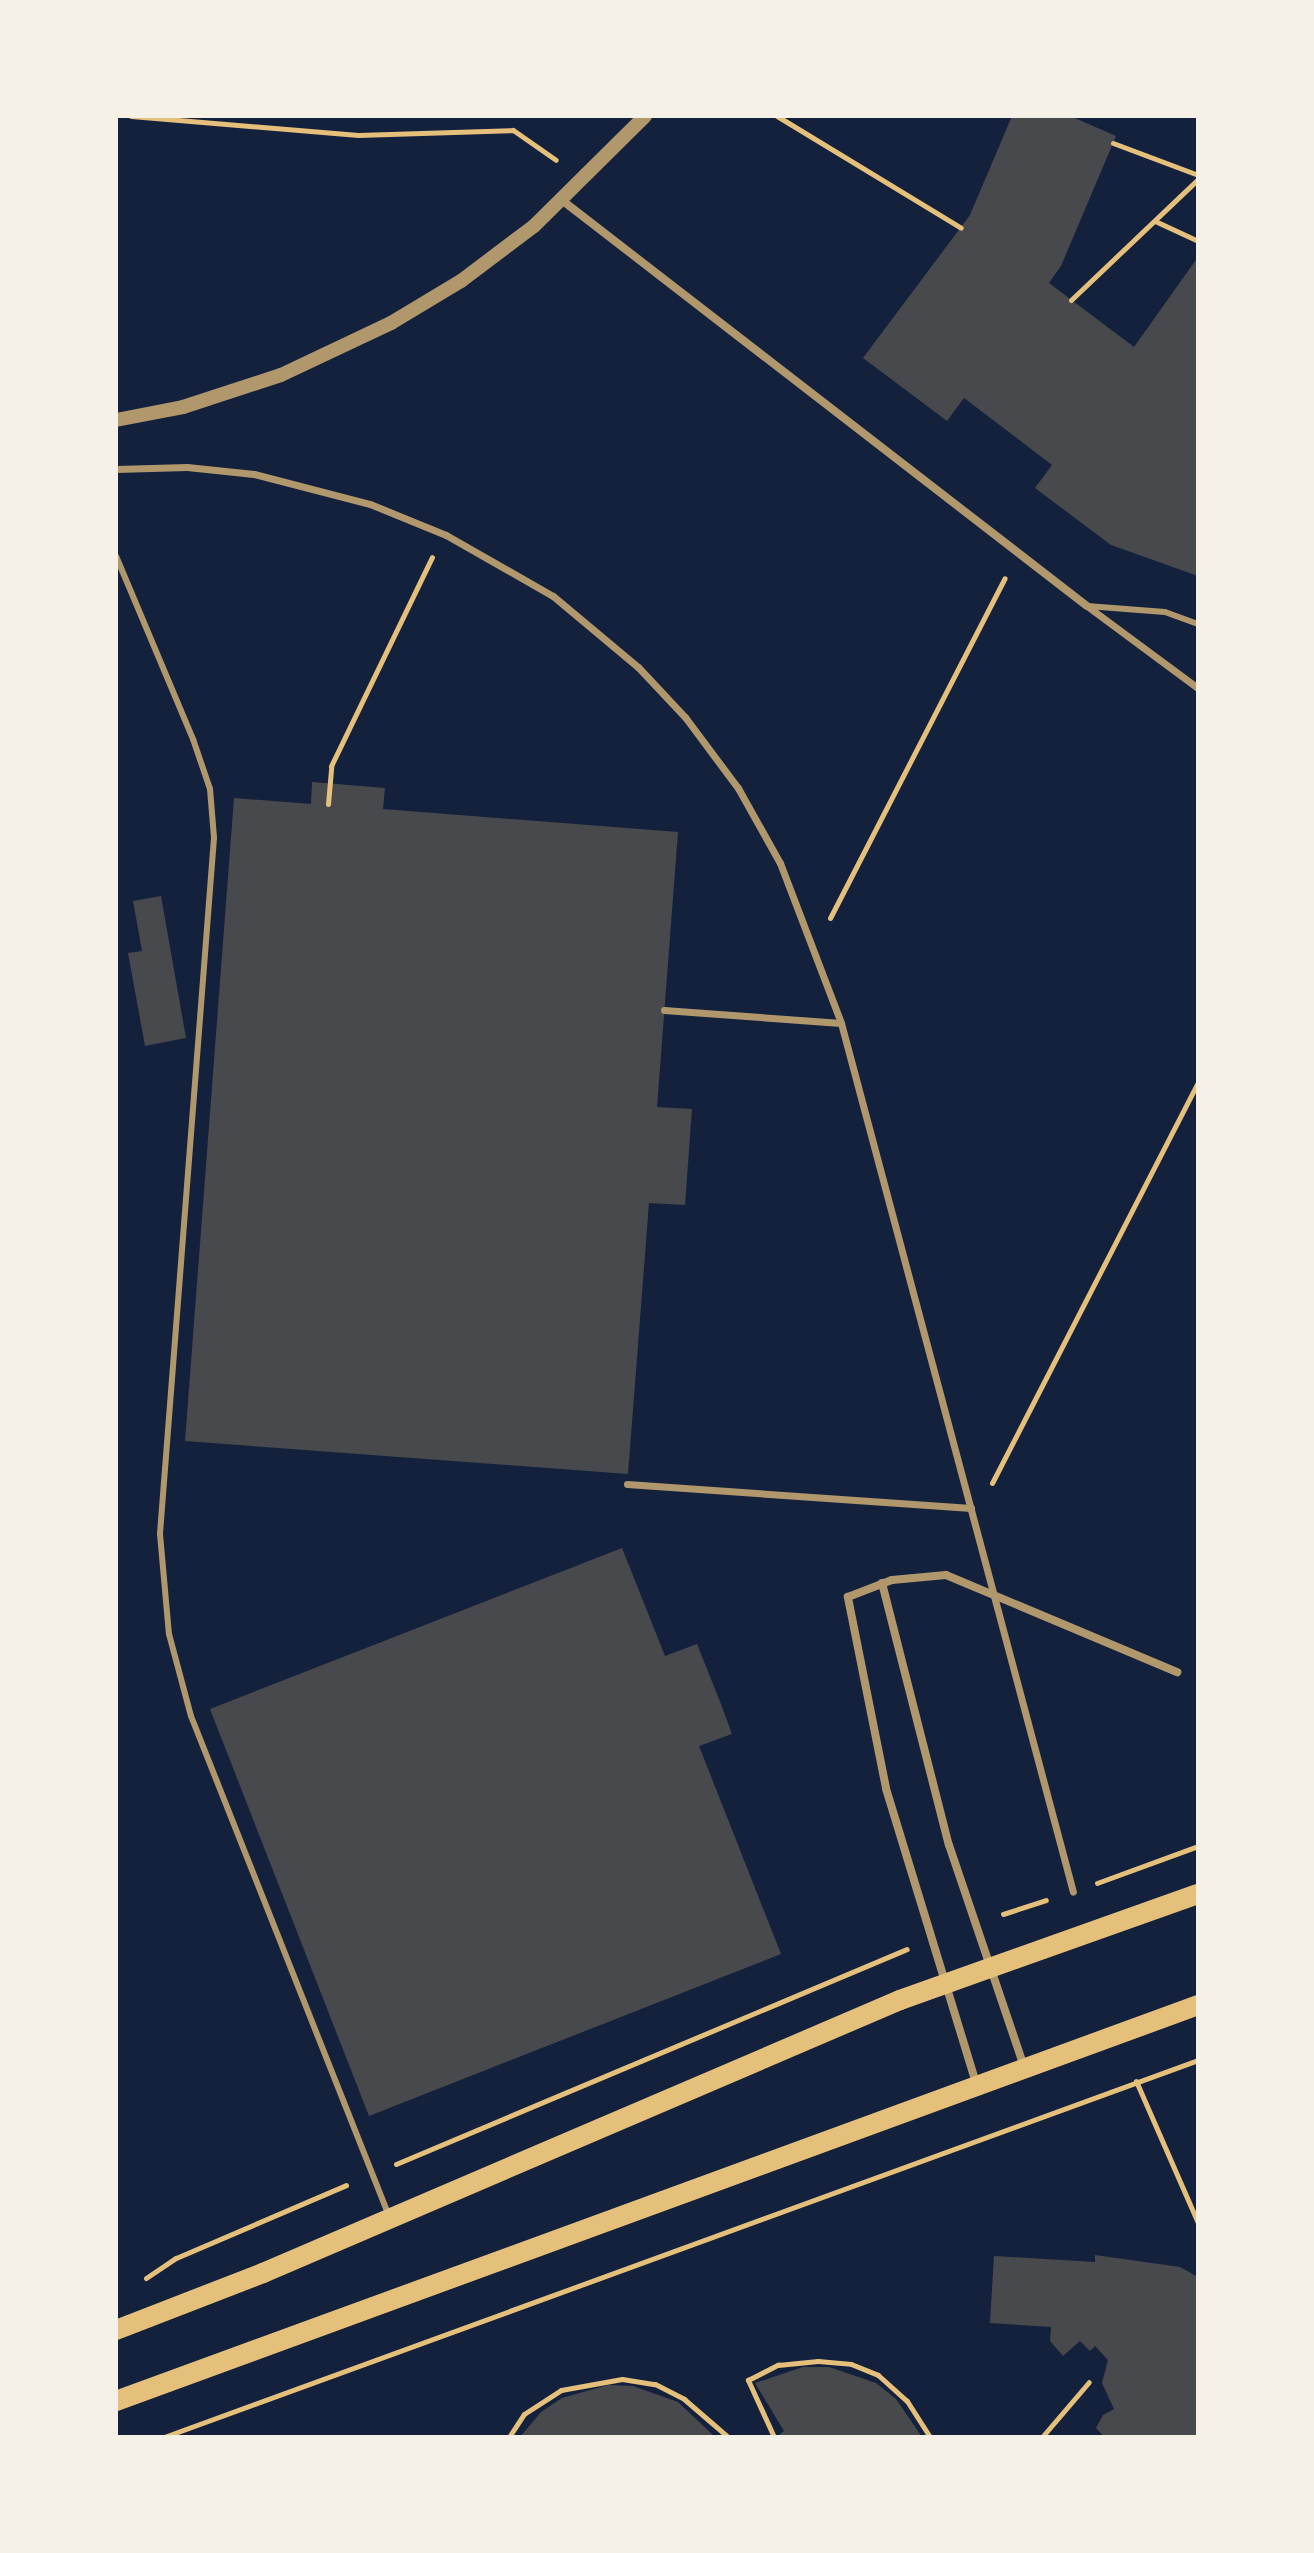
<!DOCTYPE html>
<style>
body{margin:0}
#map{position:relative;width:1314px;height:2553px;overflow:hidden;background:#14213d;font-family:"Asap Condensed",sans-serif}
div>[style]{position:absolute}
.building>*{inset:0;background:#48494c}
.path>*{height:5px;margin:-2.5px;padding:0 2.5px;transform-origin:2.5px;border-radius:2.5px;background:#e5c07b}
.service>*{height:6px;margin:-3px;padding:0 3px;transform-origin:3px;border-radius:3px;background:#b1986c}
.pedestrian>*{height:7px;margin:-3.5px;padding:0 3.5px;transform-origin:3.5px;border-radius:3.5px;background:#b1986c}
.minor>*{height:8px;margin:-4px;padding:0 4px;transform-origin:4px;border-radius:4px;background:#b1986c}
.tertiary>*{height:14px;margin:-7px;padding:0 7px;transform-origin:7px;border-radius:7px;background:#b1986c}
.primary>*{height:20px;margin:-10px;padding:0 10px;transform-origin:10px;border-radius:10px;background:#e5c07b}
span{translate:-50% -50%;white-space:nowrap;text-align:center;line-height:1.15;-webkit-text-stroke:6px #f6f1e7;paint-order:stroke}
.frame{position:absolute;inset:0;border:118px solid #f6f1e7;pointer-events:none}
</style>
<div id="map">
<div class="building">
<div style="clip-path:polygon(1012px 116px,1070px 116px,1116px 136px,1061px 266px,1049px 283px,1134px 347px,1198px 257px,1198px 576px,1111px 545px,1035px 488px,1052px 465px,964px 398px,947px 421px,863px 358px,970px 215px)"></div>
<div style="clip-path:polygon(312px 782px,385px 788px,383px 809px,678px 832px,657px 1107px,692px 1109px,685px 1205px,649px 1203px,628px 1474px,185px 1441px,234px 798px,311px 804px)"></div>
<div style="clip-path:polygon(161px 896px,186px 1038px,145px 1046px,128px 953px,142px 951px,133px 901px)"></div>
<div style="clip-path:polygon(622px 1548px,665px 1656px,697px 1644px,719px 1699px,732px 1734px,699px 1746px,781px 1954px,369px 2116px,210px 1709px)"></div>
<div style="clip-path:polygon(1095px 2255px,1180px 2267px,1198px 2277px,1198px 2437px,1104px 2437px,1096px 2428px,1103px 2415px,1114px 2409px,1102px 2383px,1108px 2360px,1095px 2346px,1090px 2351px,1080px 2341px,1063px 2356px,1050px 2341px,1051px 2327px,990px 2323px,994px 2256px,1095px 2262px)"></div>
<div style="clip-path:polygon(803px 2367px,829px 2367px,876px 2383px,896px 2399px,922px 2437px,776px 2437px,784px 2431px,755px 2383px)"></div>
<div style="clip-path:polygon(608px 2385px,633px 2386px,678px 2402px,715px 2437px,520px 2437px,541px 2412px,562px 2398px)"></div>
</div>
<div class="path">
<div style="left:131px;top:116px;width:228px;rotate:4.8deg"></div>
<div style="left:358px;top:135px;width:155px;rotate:-1.8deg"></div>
<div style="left:513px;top:130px;width:52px;rotate:34.9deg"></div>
<div style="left:777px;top:116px;width:215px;rotate:31.3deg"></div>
<div style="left:1113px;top:143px;width:91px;rotate:20.6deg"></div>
<div style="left:1155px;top:221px;width:47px;rotate:24.9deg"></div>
<div style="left:1071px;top:300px;width:175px;rotate:-43.6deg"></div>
<div style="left:328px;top:804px;width:38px;rotate:-85deg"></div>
<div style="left:331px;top:766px;width:232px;rotate:-64.2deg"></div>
<div style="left:830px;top:918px;width:382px;rotate:-62.8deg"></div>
<div style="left:992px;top:1483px;width:451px;rotate:-62.8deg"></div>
<div style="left:1097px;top:1883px;width:108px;rotate:-20.1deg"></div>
<div style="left:1003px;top:1914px;width:45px;rotate:-18deg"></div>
<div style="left:1136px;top:2081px;width:155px;rotate:66.4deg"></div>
<div style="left:396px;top:2164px;width:554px;rotate:-22.82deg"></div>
<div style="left:146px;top:2278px;width:36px;rotate:-34deg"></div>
<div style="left:176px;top:2258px;width:185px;rotate:-23.2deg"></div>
<div style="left:164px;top:2437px;width:1101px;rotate:-20.03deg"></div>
<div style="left:509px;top:2437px;width:27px;rotate:-57deg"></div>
<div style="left:524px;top:2414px;width:44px;rotate:-33deg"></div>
<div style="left:561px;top:2390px;width:62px;rotate:-10.2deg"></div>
<div style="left:622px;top:2379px;width:33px;rotate:9deg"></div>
<div style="left:655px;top:2384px;width:33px;rotate:27deg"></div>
<div style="left:684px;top:2399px;width:58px;rotate:40.8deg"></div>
<div style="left:774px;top:2437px;width:63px;rotate:-114.5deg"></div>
<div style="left:748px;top:2380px;width:34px;rotate:-27deg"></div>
<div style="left:778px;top:2365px;width:40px;rotate:-5.7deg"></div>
<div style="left:818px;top:2361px;width:33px;rotate:5deg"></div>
<div style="left:851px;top:2364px;width:29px;rotate:22deg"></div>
<div style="left:878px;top:2375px;width:39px;rotate:42deg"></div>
<div style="left:907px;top:2401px;width:43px;rotate:57.4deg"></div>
<div style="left:1042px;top:2437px;width:72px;rotate:-49.5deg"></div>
</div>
<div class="service">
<div style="left:116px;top:556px;width:199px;rotate:67.2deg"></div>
<div style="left:193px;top:739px;width:53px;rotate:71.2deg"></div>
<div style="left:210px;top:789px;width:49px;rotate:85.3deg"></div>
<div style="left:214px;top:838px;width:698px;rotate:94.44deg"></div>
<div style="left:160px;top:1534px;width:100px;rotate:84.9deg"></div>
<div style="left:169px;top:1634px;width:85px;rotate:75deg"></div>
<div style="left:191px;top:1716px;width:538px;rotate:68.4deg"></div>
<div style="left:1087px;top:606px;width:78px;rotate:4.4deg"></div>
<div style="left:1165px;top:612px;width:35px;rotate:20deg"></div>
</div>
<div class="pedestrian">
<div style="left:116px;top:469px;width:71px;rotate:-1.6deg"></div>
<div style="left:187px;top:467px;width:67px;rotate:6deg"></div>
<div style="left:254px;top:474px;width:120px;rotate:14.5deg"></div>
<div style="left:370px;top:504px;width:82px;rotate:22.2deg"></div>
<div style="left:446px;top:535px;width:123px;rotate:29.7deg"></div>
<div style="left:553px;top:596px;width:111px;rotate:39.9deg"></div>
<div style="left:638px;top:667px;width:69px;rotate:46.8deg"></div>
<div style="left:685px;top:717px;width:89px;rotate:53.3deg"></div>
<div style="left:738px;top:788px;width:86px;rotate:60.8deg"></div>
<div style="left:780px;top:863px;width:171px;rotate:69.1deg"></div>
<div style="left:841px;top:1023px;width:899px;rotate:75.05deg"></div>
<div style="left:1087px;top:606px;width:138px;rotate:36.5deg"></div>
<div style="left:664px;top:1010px;width:177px;rotate:4.2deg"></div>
<div style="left:627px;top:1484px;width:345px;rotate:4deg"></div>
</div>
<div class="minor">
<div style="left:563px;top:201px;width:662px;rotate:37.7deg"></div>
<div style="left:882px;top:1583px;width:270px;rotate:75.7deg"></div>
<div style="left:949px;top:1845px;width:233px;rotate:71.3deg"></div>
<div style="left:976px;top:2083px;width:308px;rotate:-107deg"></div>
<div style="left:886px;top:1788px;width:195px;rotate:-101.3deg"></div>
<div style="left:848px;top:1597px;width:47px;rotate:-21.1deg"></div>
<div style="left:892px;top:1580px;width:54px;rotate:-5.3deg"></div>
<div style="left:946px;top:1575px;width:251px;rotate:22.8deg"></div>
</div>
<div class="tertiary">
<div style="left:116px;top:420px;width:68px;rotate:-11deg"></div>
<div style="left:183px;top:407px;width:103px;rotate:-18.1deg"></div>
<div style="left:281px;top:375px;width:122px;rotate:-25.3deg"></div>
<div style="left:391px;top:323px;width:82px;rotate:-31deg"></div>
<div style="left:461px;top:281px;width:91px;rotate:-37deg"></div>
<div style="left:534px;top:226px;width:156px;rotate:-44.7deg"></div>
</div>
<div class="primary">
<div style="left:116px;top:2330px;width:158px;rotate:-21.2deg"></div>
<div style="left:263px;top:2273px;width:693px;rotate:-23.2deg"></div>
<div style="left:900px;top:2000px;width:316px;rotate:-19.6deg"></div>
<div style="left:116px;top:2401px;width:1152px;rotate:-20.1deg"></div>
</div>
<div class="frame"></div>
</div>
